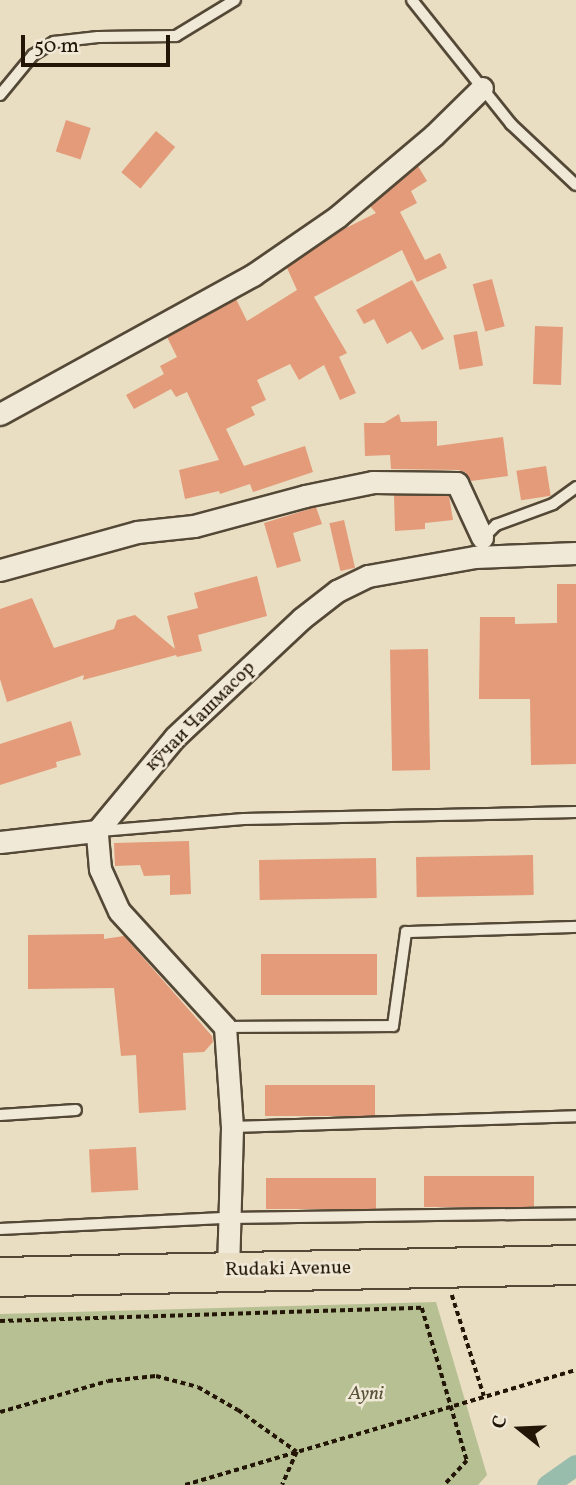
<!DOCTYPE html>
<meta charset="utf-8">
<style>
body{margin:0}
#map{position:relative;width:576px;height:1485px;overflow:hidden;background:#e9ddc2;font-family:Vollkorn,serif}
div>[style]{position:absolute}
.green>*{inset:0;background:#b7c093}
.canal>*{height:21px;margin:-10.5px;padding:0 10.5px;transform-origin:10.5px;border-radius:10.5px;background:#99bdad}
.building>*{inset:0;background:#e39b7a;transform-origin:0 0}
.path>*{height:3.5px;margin-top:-1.75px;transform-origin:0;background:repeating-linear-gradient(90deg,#231607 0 5px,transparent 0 8.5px)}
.roads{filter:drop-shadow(2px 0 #544836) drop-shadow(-2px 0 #544836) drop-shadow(0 2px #544836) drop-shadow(0 -2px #544836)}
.lane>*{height:10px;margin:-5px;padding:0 5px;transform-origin:5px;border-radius:5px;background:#f1e9d7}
.street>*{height:21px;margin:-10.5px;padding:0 10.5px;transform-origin:10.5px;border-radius:10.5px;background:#f1e9d7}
.highway>*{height:38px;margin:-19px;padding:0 19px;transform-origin:19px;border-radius:19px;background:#e9ddc2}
span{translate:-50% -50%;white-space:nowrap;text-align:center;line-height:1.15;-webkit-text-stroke:5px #f1e9d7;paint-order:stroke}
.street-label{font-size:19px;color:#231607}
.park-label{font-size:19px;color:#575238;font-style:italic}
.north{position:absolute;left:485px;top:1394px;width:70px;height:70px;-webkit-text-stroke:5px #f1e9d7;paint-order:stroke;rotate:288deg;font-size:19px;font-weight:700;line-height:28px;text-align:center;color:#231607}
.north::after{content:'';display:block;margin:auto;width:24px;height:32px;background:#231607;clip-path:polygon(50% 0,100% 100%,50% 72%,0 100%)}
.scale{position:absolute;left:21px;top:35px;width:149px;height:32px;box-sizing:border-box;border:4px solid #231607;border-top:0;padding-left:9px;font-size:21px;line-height:24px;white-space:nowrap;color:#231607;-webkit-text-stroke:5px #f1e9d7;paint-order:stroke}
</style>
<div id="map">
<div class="green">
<div style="clip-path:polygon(436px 1302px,487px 1475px,478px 1485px,0 1485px,0 1314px)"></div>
</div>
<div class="canal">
<div style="left:547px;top:1485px;width:35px;rotate:-35deg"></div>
</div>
<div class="building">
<div style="left:66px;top:120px;width:26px;height:33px;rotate:18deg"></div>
<div style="left:156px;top:131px;width:25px;height:54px;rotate:40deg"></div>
<div style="clip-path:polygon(418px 166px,427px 181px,411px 191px,417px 203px,400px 212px,425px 260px,440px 253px,447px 268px,417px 282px,402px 250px,314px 297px,347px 353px,339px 357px,356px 393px,340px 400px,324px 365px,299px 380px,290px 364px,257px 380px,266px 400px,251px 407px,255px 415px,226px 429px,244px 466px,305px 446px,313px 472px,253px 492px,250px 484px,220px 494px,219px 491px,185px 499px,179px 470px,219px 460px,187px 392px,176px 397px,171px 389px,134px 409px,126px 395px,164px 374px,160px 366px,177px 357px,167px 337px,236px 299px,247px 321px,297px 290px,287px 268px,336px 233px,376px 213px,370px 206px)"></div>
<div style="left:492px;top:279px;width:49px;height:20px;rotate:75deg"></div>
<div style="clip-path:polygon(412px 280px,444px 339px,422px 350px,411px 331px,387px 344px,374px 319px,364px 324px,356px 310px)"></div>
<div style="left:535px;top:326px;width:28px;height:58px;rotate:2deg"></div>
<div style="left:477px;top:331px;width:35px;height:24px;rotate:80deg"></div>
<div style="clip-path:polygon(399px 414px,401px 422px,437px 421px,437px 446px,503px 437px,508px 476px,471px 481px,465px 472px,458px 470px,391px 469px,390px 455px,365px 456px,364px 423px,384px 423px)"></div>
<div style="left:546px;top:466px;width:30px;height:30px;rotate:81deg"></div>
<div style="clip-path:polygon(394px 495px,449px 496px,453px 520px,425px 523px,425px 529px,395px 531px)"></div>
<div style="clip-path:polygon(316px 507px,322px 524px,293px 533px,301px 561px,277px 568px,264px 523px)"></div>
<div style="left:344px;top:520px;width:49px;height:15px;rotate:77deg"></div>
<div style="clip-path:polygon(257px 576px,267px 616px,198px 635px,202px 651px,177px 657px,176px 655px,83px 680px,84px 675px,7px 702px,0 679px,0 609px,32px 598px,54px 648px,114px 629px,117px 620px,135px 615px,175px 649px,167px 616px,198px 608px,194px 593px)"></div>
<div style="clip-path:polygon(557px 584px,576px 584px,576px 764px,531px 765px,530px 699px,479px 699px,480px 617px,515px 617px,515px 624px,557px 623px)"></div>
<div style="left:428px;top:649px;width:121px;height:38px;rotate:89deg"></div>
<div style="clip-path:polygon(71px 721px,81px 755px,56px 762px,57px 767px,0 785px,0 744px)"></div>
<div style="clip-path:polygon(189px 841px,191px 894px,170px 895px,170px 875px,144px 876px,140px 865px,115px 866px,114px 843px)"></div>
<div style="left:533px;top:855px;width:40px;height:117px;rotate:89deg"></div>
<div style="left:376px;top:858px;width:40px;height:117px;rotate:89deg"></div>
<div style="clip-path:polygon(104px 934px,104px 939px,124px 936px,212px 1036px,213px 1042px,204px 1052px,183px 1053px,186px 1110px,139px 1113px,136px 1055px,121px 1056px,114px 988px,28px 989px,28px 935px)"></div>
<div style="left:261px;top:954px;width:116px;height:41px"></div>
<div style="left:265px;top:1085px;width:110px;height:31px"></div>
<div style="left:136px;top:1147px;width:43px;height:47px;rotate:87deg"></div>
<div style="left:424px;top:1176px;width:110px;height:31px"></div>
<div style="left:266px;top:1178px;width:110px;height:31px"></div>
</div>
<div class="path">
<div style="left:452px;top:1295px;width:106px;rotate:72.4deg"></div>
<div style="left:0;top:1321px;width:422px;rotate:-1.8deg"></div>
<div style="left:422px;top:1308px;width:159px;rotate:73.6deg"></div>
<div style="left:467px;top:1461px;width:33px;rotate:133deg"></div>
<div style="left:0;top:1412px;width:112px;rotate:-16deg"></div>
<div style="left:108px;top:1381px;width:48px;rotate:-5.9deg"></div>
<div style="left:156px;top:1376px;width:43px;rotate:14.7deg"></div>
<div style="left:198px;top:1387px;width:46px;rotate:29.9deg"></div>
<div style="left:238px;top:1410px;width:72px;rotate:35.4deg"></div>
<div style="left:297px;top:1452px;width:36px;rotate:114deg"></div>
<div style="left:185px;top:1485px;width:408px;rotate:-16.4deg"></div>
</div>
<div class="roads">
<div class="lane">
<div style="left:412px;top:0;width:159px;rotate:51.4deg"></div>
<div style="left:511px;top:124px;width:89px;rotate:43.2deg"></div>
<div style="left:0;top:95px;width:52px;rotate:-50.5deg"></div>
<div style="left:33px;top:55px;width:25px;rotate:-32deg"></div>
<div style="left:54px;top:42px;width:44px;rotate:-6.5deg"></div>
<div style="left:98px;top:37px;width:78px;rotate:-0.7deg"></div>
<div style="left:176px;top:36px;width:69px;rotate:-31.4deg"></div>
<div style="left:482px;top:539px;width:20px;rotate:-45deg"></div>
<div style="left:496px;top:525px;width:61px;rotate:-20.2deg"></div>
<div style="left:553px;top:504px;width:29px;rotate:-36deg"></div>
<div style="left:100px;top:831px;width:144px;rotate:-4.8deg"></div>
<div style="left:244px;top:819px;width:332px;rotate:-1.2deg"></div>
<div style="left:225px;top:1027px;width:168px;rotate:-0.3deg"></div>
<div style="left:393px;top:1026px;width:95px;rotate:-82.1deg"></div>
<div style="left:406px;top:932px;width:170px;rotate:-1.7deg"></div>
<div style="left:0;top:1115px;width:76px;rotate:-3.8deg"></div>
<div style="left:232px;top:1127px;width:344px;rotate:-1.8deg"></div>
<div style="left:0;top:1229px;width:228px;rotate:-2.8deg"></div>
<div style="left:228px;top:1218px;width:348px;rotate:-0.8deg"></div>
</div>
<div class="street">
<div style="left:0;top:414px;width:289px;rotate:-28.8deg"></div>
<div style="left:253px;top:275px;width:102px;rotate:-34.6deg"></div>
<div style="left:337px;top:217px;width:127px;rotate:-40.2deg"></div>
<div style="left:434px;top:135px;width:67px;rotate:-44.4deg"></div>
<div style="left:0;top:570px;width:142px;rotate:-15.5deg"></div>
<div style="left:137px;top:532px;width:57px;rotate:-6deg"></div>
<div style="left:194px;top:526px;width:115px;rotate:-15.1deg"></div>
<div style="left:305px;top:496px;width:69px;rotate:-11.6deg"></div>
<div style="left:373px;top:482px;width:84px;rotate:0.7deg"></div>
<div style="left:457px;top:483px;width:60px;rotate:65.2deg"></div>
<div style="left:0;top:842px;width:98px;rotate:-6.5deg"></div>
<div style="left:228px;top:1271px;width:144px;rotate:-88.4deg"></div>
<div style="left:232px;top:1127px;width:100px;rotate:-94deg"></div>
<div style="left:225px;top:1027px;width:157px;rotate:-132.4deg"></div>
<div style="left:119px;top:911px;width:46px;rotate:-114.3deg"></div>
<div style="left:100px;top:869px;width:38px;rotate:-95deg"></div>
<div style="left:97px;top:831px;width:122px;rotate:-50.3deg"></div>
<div style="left:175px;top:737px;width:173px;rotate:-43.1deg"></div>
<div style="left:301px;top:619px;width:46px;rotate:-37.9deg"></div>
<div style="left:337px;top:591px;width:34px;rotate:-26deg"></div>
<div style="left:368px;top:576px;width:109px;rotate:-10.1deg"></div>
<div style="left:475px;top:557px;width:101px;rotate:-2.3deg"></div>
</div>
<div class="highway">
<div style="left:0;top:1277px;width:576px;rotate:-1.19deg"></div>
</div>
</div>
<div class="street-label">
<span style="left:201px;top:717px;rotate:-45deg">кӯчаи Чашмасор</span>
<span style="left:288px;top:1270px;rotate:-1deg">Rudaki Avenue</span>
</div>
<div class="park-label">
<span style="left:366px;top:1395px">Ayni</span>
</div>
<div class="north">С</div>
<div class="scale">50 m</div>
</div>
